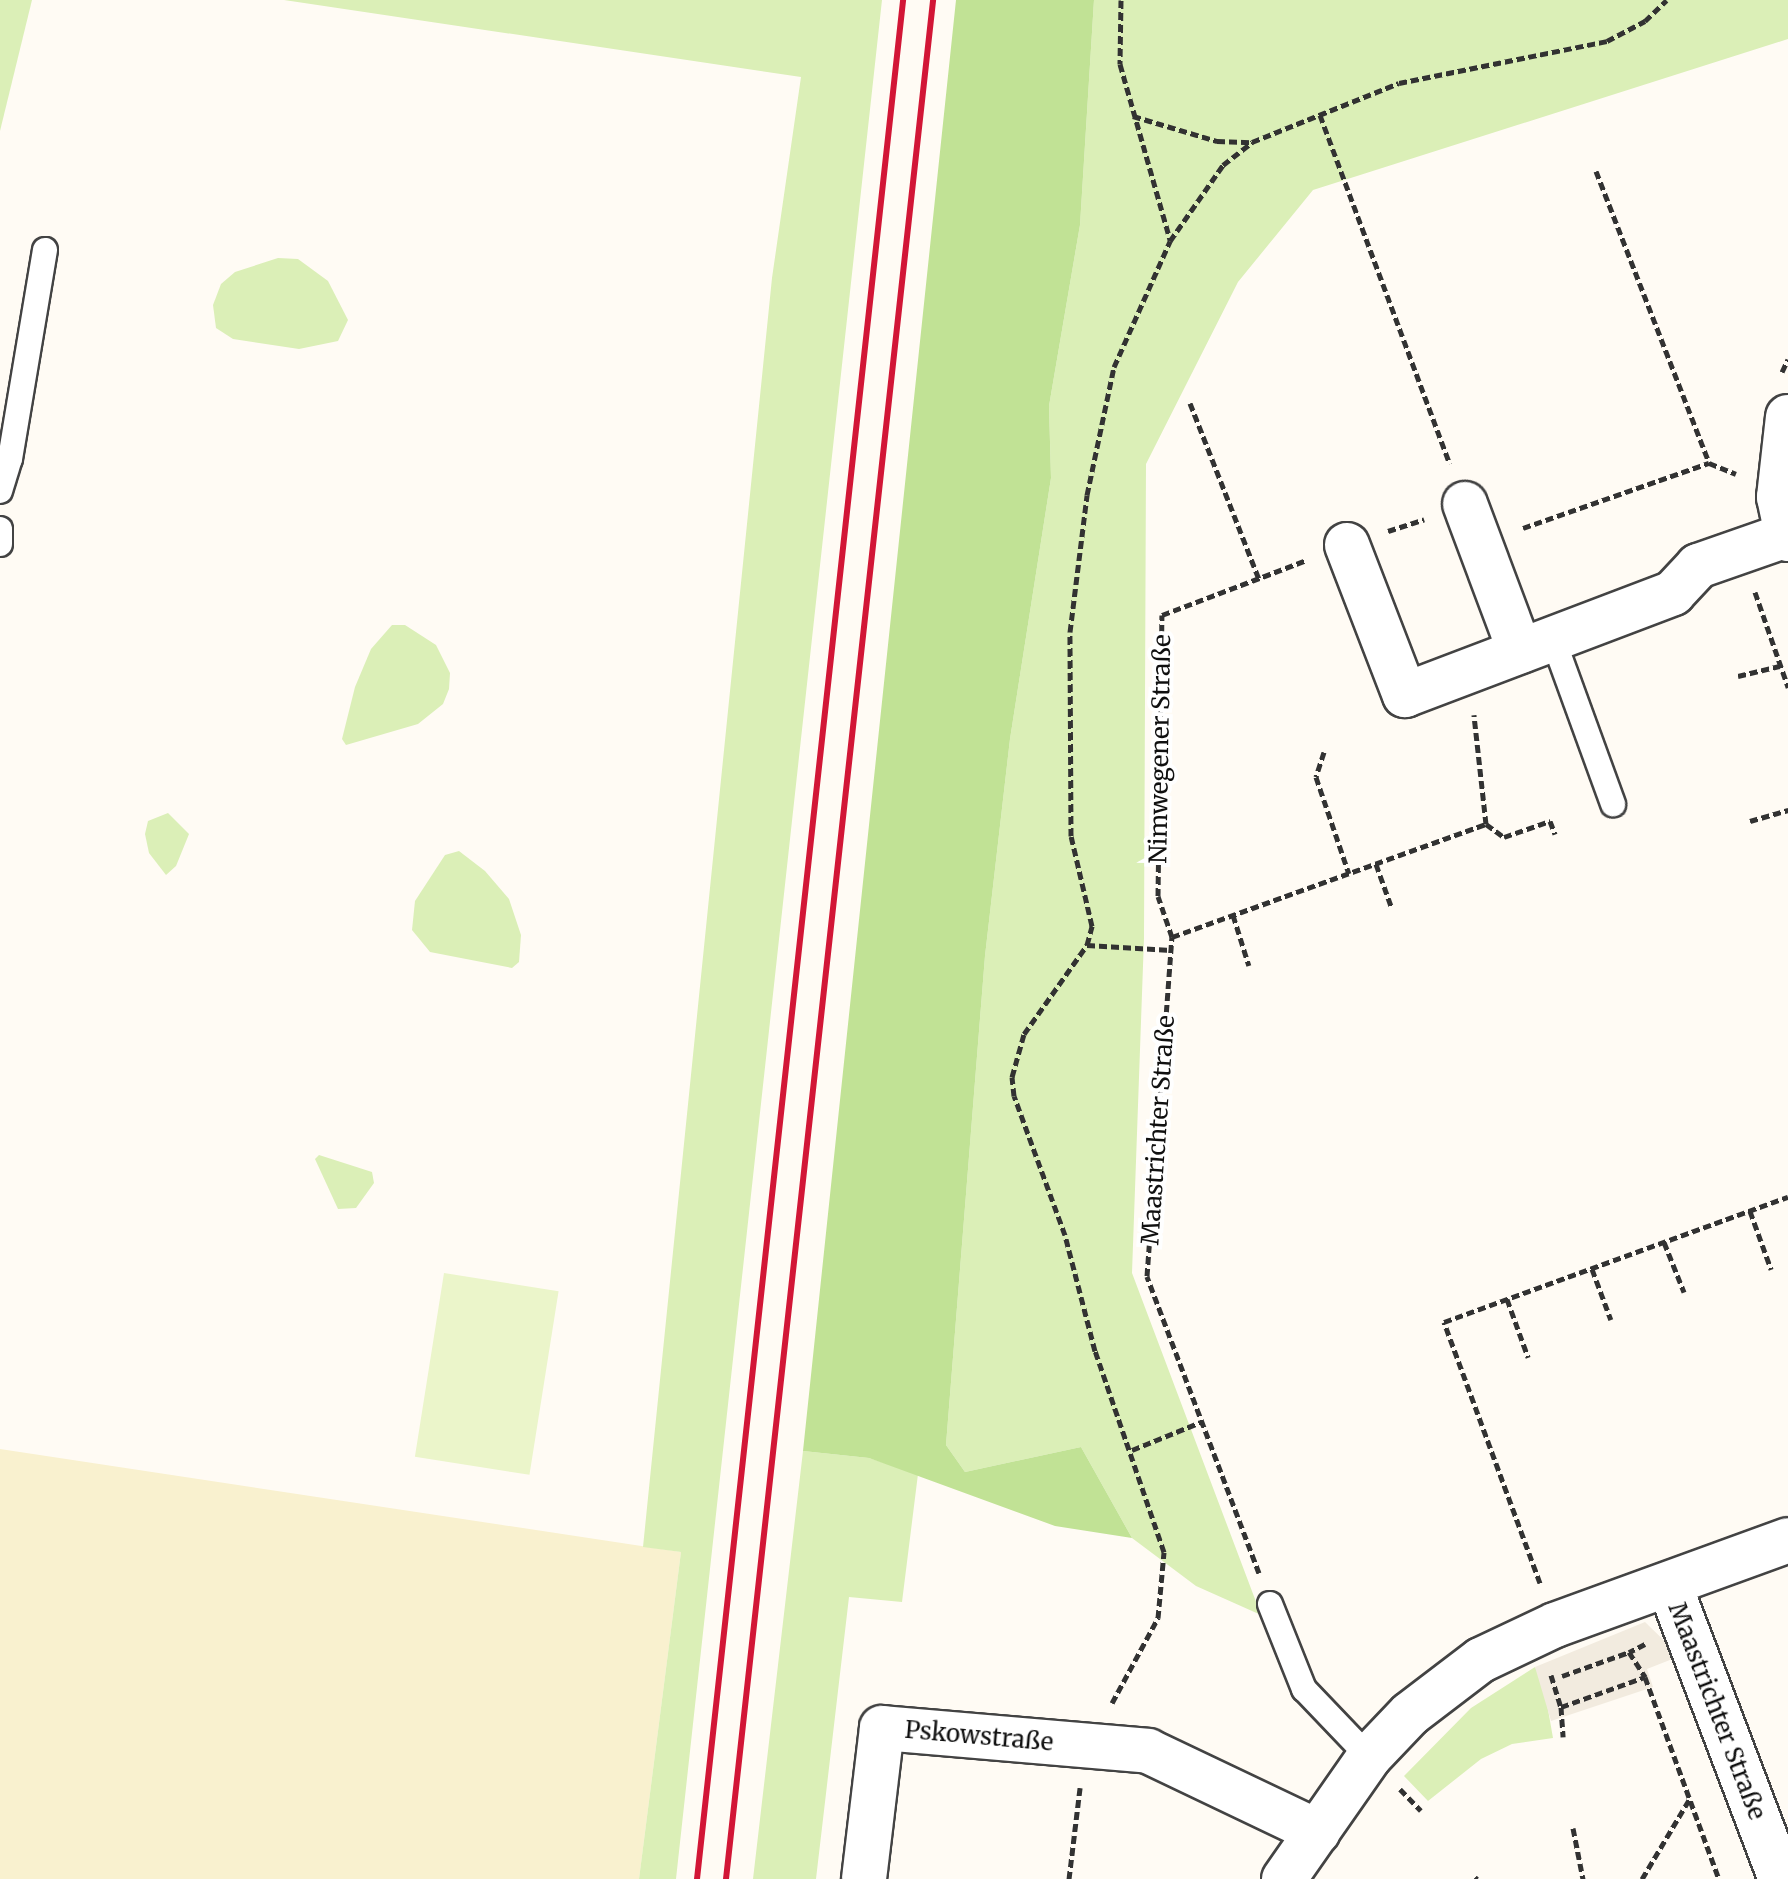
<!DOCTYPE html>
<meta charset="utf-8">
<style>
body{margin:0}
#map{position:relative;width:1788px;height:1879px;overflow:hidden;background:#fffbf4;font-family:Merriweather,serif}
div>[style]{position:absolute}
.farmland>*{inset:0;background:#f9f1cf}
.green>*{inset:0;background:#dbefb7}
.forest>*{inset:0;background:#c1e295}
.pitch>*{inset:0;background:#ebf5ca;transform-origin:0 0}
.plaza>*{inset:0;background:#f2ebdf}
.path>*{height:5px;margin-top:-2.5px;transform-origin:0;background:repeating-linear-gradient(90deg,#323232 0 8px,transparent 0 12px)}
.roads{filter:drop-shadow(2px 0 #434343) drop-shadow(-2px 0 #434343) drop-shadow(0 2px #434343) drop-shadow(0 -2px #434343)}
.lane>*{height:24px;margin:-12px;padding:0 12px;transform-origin:12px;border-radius:12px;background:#fff}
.street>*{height:44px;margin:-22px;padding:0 22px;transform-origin:22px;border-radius:22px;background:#fff}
.rail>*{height:6px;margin:-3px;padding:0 3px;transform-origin:3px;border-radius:3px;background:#d21636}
span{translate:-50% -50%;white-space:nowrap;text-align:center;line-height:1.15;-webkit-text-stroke:8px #fff;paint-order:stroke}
.street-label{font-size:24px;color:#101010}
</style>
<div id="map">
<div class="farmland">
<div style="clip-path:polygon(0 1449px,681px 1552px,639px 1879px,0 1879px)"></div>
</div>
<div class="green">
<div style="clip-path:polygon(0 0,32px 0,0 131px)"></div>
<div style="clip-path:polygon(284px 0,882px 0,676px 1879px,639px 1879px,681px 1552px,643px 1547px,772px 278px,801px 77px)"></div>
<div style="clip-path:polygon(1094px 0,1788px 0,1788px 39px,1313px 190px,1238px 282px,1146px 464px,1144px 938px,1132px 1273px,1261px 1615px,1196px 1586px,1132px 1538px,1081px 1447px,965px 1472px,946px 1445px,985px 956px,1010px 739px,1051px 478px,1049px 406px,1080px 225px)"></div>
<div style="clip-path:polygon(278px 258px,298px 259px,328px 281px,348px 320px,338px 341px,299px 349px,233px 339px,216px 328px,213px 305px,221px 284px,235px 272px)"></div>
<div style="clip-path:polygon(392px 625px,405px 625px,436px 645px,450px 673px,449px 689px,443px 704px,418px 724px,346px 745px,342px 739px,355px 687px,371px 649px)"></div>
<div style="clip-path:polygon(168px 813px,189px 834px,176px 866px,166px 875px,149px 853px,145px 834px,148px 821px)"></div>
<div style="clip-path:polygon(459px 851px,485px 871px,509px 899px,521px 935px,519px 962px,512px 968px,430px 952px,412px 930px,415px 901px,445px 855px)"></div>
<div style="clip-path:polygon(319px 1155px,372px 1172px,374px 1183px,356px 1208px,338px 1209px,315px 1159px)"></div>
<div style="clip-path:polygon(803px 1451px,869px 1458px,918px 1474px,902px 1602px,849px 1597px,816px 1879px,753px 1879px)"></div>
<div style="clip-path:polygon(1535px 1667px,1543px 1681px,1553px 1738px,1512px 1744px,1481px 1759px,1428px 1801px,1404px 1776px,1471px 1708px)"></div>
</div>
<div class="forest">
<div style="clip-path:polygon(956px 0,1094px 0,1080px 225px,1049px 406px,1051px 478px,1010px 739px,985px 956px,946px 1445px,965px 1472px,1081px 1447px,1132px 1538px,1055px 1526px,869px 1458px,803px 1451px)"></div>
</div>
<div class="pitch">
<div style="left:444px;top:1273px;width:116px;height:186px;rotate:9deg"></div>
</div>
<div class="plaza">
<div style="clip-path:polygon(1645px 1622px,1680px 1656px,1647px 1669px,1653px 1687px,1551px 1721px,1535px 1667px)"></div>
</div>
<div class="path">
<div style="left:1121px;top:0;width:64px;rotate:90.9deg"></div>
<div style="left:1120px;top:64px;width:183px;rotate:74.1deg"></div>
<div style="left:1320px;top:115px;width:372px;rotate:69.6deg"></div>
<div style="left:1133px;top:116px;width:88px;rotate:16.6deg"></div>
<div style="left:1217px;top:141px;width:34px;rotate:2deg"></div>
<div style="left:1596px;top:171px;width:313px;rotate:68.8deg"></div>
<div style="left:1782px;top:372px;width:14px;rotate:-65deg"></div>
<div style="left:1190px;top:403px;width:189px;rotate:68.6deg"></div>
<div style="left:1523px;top:528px;width:197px;rotate:-19.3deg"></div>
<div style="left:1709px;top:463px;width:29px;rotate:22deg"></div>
<div style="left:1388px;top:531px;width:38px;rotate:-18deg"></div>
<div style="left:1755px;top:592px;width:101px;rotate:70.8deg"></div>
<div style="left:1738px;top:676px;width:43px;rotate:-13.4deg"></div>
<div style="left:1324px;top:752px;width:26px;rotate:108deg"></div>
<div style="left:1316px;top:777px;width:102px;rotate:71.2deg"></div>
<div style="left:1750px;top:821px;width:40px;rotate:-16deg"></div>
<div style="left:1486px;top:824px;width:22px;rotate:36deg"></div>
<div style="left:1504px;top:837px;width:49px;rotate:-19.2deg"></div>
<div style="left:1550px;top:821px;width:14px;rotate:69deg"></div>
<div style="left:1376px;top:864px;width:45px;rotate:70.3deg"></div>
<div style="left:1233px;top:915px;width:53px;rotate:72.6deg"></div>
<div style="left:1172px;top:937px;width:43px;rotate:-108.9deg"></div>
<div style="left:1158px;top:896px;width:281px;rotate:-89.2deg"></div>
<div style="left:1162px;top:615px;width:155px;rotate:-20.8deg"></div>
<div style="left:1087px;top:945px;width:84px;rotate:3.4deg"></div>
<div style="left:1750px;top:1211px;width:62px;rotate:70.1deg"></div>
<div style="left:1664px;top:1242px;width:54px;rotate:68.2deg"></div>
<div style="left:1592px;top:1269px;width:54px;rotate:69.6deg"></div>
<div style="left:1507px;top:1299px;width:62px;rotate:70.1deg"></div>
<div style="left:1132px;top:1450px;width:74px;rotate:-22.1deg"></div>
<div style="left:1259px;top:1573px;width:317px;rotate:-110.7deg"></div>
<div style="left:1147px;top:1276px;width:340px;rotate:-85.8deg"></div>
<div style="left:1172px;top:937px;width:334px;rotate:-19.8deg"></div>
<div style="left:1486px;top:824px;width:110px;rotate:-96.3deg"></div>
<div style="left:1540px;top:1583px;width:278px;rotate:-110.2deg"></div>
<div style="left:1444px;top:1322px;width:366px;rotate:-20deg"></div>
<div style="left:1645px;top:1644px;width:18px;rotate:153deg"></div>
<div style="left:1629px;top:1652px;width:30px;rotate:57deg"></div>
<div style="left:1645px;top:1677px;width:215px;rotate:69.9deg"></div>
<div style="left:1551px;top:1675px;width:34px;rotate:73deg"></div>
<div style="left:1561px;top:1707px;width:89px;rotate:-19.7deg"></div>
<div style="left:1562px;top:1676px;width:71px;rotate:-19.7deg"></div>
<div style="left:1112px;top:1703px;width:97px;rotate:-61.6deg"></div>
<div style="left:1158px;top:1618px;width:66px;rotate:-84.8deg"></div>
<div style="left:1164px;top:1552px;width:213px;rotate:-108.9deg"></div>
<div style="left:1095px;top:1351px;width:120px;rotate:-104.5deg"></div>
<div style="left:1065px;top:1235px;width:148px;rotate:-110.1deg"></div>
<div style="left:1014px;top:1096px;width:19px;rotate:-96deg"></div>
<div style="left:1012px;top:1077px;width:45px;rotate:-74.4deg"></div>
<div style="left:1024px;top:1034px;width:109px;rotate:-54.7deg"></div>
<div style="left:1087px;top:945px;width:20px;rotate:-75deg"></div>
<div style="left:1092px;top:926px;width:92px;rotate:-103.1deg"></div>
<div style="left:1071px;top:836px;width:204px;rotate:-90.3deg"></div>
<div style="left:1070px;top:632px;width:138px;rotate:-82.9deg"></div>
<div style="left:1087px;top:495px;width:131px;rotate:-78.1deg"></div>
<div style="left:1114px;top:367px;width:138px;rotate:-66deg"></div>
<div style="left:1170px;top:241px;width:93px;rotate:-55.1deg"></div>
<div style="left:1223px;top:165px;width:37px;rotate:-38deg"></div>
<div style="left:1252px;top:142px;width:158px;rotate:-21.9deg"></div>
<div style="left:1399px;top:83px;width:212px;rotate:-11.4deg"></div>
<div style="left:1607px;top:41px;width:43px;rotate:-27.8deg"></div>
<div style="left:1645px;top:21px;width:30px;rotate:-44deg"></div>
<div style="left:1561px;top:1707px;width:30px;rotate:86deg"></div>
<div style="left:1400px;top:1789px;width:30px;rotate:46deg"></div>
<div style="left:1573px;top:1828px;width:52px;rotate:78.9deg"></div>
<div style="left:1475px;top:1877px;width:3px;rotate:45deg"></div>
<div style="left:1069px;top:1879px;width:92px;rotate:-83.1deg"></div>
<div style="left:1642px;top:1879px;width:94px;rotate:-59.3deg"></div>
</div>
<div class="roads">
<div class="lane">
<div style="left:0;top:491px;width:34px;rotate:-73deg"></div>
<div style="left:10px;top:459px;width:212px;rotate:-80.5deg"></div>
<div style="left:0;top:529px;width:15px;rotate:90deg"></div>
<div style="left:1553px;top:639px;width:176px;rotate:70deg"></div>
<div style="left:1270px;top:1604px;width:92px;rotate:68.2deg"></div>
<div style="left:1304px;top:1689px;width:94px;rotate:46.3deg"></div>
</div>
<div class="street">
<div style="left:1788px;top:417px;width:81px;rotate:96.4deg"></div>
<div style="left:1779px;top:497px;width:43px;rotate:77.9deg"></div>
<div style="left:1465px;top:504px;width:157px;rotate:69.5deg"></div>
<div style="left:1347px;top:545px;width:161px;rotate:68.9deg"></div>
<div style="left:1405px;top:695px;width:287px;rotate:-20.8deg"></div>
<div style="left:1673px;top:593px;width:37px;rotate:-47deg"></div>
<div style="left:1698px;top:566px;width:94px;rotate:-19.2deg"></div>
<div style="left:1670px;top:1587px;width:312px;rotate:69.2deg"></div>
<div style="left:864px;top:1879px;width:152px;rotate:-83.2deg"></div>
<div style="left:882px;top:1728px;width:267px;rotate:4.9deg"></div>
<div style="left:1148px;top:1751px;width:188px;rotate:25.5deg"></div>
<div style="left:1284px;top:1879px;width:149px;rotate:-55.1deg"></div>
<div style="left:1369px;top:1757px;width:59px;rotate:-46.4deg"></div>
<div style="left:1410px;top:1714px;width:89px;rotate:-37.3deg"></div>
<div style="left:1481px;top:1660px;width:82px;rotate:-25.3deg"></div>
<div style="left:1555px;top:1625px;width:248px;rotate:-20deg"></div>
</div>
</div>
<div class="rail">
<div style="left:697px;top:1879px;width:1890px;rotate:-83.74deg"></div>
<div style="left:726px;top:1879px;width:1890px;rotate:-83.71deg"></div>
</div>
<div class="street-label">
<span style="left:1160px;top:749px;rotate:-89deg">Nimwegener Straße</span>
<span style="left:1158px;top:1130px;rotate:-86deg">Maastrichter Straße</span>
<span style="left:1717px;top:1711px;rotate:69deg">Maastrichter Straße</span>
<span style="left:979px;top:1736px;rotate:5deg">Pskowstraße</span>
</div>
</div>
